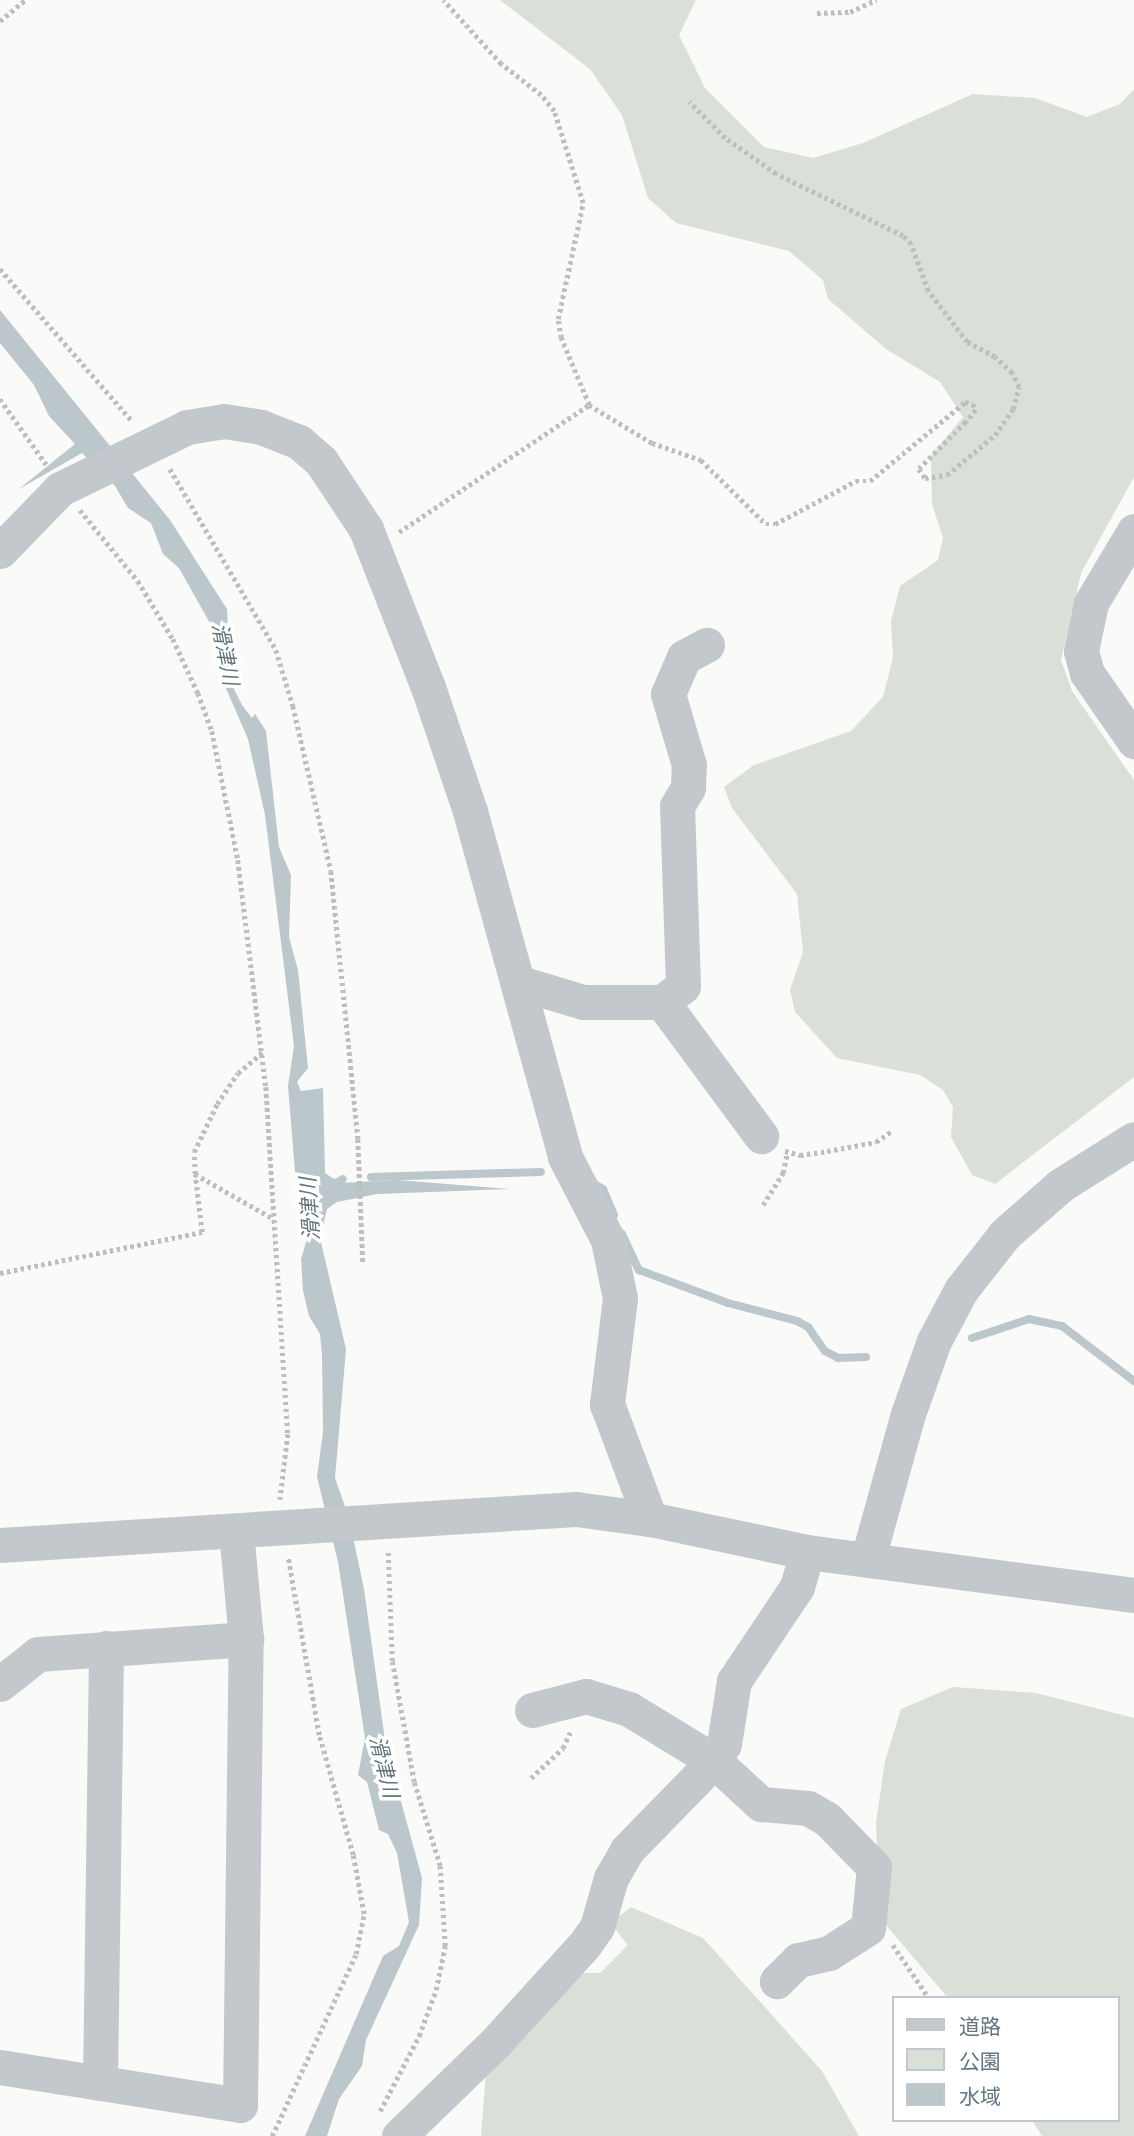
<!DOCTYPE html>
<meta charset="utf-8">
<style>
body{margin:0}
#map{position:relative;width:1134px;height:2136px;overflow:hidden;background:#fafaf8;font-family:"PT Sans Narrow","Noto Sans JP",sans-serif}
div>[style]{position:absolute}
.green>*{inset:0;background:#dadfd7}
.water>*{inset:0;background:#bbc7cb}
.stream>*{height:8px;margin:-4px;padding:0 4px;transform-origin:4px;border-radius:4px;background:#bbc7cb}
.path>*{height:4.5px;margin-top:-2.25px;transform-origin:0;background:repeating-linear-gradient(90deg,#bbbfc2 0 3.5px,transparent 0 7px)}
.minor>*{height:35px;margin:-17.5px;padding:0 17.5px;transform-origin:17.5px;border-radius:17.5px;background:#c3c8cc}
span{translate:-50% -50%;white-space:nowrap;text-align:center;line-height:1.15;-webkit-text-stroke:7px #fff;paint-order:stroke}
.water-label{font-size:21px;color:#60757c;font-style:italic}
.legend{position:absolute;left:892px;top:1996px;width:228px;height:126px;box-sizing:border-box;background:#fff;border:2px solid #c1c8cd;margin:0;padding:9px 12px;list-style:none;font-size:21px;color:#657683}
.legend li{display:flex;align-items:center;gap:14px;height:35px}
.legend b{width:35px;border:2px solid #c1c8cd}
</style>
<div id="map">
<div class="green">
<div style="clip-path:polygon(500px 0,696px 0,679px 35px,705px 88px,764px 147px,813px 158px,863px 143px,973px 94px,1035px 98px,1087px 117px,1120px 104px,1134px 89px,1134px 477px,1081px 573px,1061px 660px,1072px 691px,1134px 780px,1134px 1077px,995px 1184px,972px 1175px,951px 1137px,953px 1107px,943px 1090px,920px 1075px,837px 1058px,795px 1012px,790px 990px,803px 952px,797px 894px,732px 808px,724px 787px,754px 765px,851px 731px,883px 697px,893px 657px,891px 621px,900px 586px,938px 560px,943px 538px,932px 504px,931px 456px,963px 417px,940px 382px,886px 349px,828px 299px,823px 280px,789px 251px,676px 223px,648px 198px,622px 115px,590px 69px)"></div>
<div style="clip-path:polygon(953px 1687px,1036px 1693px,1134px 1718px,1134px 2136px,1042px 2136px,1032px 2120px,1118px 2120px,1118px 1998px,948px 1998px,880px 1918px,876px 1823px,885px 1761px,901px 1709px)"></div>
<div style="clip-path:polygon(631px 1907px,703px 1938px,822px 2071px,859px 2136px,481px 2136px,486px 2072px,570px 1973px,600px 1973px,628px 1945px,610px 1923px)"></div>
</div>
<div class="water">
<div style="clip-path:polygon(0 310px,170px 520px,227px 609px,228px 630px,234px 643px,232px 685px,242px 705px,252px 718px,255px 714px,266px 731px,279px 847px,291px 875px,289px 937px,298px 970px,308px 1068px,297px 1082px,301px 1091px,323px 1088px,325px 1173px,340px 1183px,397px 1180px,511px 1189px,377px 1194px,337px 1202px,327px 1209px,320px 1238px,346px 1349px,335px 1478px,349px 1518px,364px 1589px,386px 1747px,422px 1878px,419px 1925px,366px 2040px,362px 2066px,339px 2099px,327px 2136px,305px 2136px,383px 1956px,399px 1946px,409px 1922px,397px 1853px,388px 1834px,379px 1830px,367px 1782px,358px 1775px,365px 1738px,338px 1562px,317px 1477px,323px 1432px,322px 1355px,320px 1334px,309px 1316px,303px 1291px,301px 1259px,308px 1236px,302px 1193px,296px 1184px,288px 1086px,294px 1046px,265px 815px,248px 739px,221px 677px,211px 625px,179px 568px,163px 554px,151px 523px,128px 508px,115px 486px,82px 453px,19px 489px,75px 444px,49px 416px,34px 385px,0 343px)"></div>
</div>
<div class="stream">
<div style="left:371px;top:1177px;width:170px;rotate:-1.7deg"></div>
<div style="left:596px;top:1185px;width:8px;rotate:30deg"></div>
<div style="left:603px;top:1189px;width:28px;rotate:67deg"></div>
<div style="left:327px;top:1188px;width:18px;rotate:-29deg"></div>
<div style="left:622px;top:1234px;width:40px;rotate:65deg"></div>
<div style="left:639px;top:1270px;width:95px;rotate:20.3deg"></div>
<div style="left:728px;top:1303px;width:71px;rotate:14.6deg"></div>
<div style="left:797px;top:1321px;width:13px;rotate:29deg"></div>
<div style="left:808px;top:1327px;width:29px;rotate:55deg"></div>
<div style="left:825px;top:1351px;width:15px;rotate:28deg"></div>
<div style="left:838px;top:1358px;width:28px;rotate:-2deg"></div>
<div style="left:972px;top:1338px;width:60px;rotate:-18.4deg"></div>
<div style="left:1029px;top:1319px;width:34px;rotate:12deg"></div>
<div style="left:1062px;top:1326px;width:91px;rotate:37.4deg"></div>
</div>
<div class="path">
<div style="left:817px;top:13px;width:33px;rotate:-2deg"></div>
<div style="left:850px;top:12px;width:29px;rotate:-25deg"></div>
<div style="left:0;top:21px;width:33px;rotate:-40deg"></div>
<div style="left:0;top:269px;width:201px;rotate:49deg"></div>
<div style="left:0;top:399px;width:80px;rotate:54.7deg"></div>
<div style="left:589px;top:405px;width:74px;rotate:31.1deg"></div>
<div style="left:652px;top:443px;width:52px;rotate:19.1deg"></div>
<div style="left:701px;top:460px;width:91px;rotate:44.6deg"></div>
<div style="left:766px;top:524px;width:9px"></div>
<div style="left:775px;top:524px;width:92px;rotate:-28deg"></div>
<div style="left:856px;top:481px;width:14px"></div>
<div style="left:870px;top:481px;width:124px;rotate:-39.7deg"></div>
<div style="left:965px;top:402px;width:8px;rotate:14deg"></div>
<div style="left:973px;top:404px;width:7px;rotate:63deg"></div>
<div style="left:976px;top:410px;width:16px;rotate:130deg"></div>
<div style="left:966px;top:422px;width:66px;rotate:135deg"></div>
<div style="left:919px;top:469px;width:11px;rotate:56deg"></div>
<div style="left:925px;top:478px;width:22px;rotate:-8deg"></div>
<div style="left:947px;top:475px;width:62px;rotate:-39.8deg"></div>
<div style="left:995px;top:435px;width:32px;rotate:-55deg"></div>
<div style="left:1013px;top:409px;width:23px;rotate:-75deg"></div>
<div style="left:1019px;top:387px;width:16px;rotate:-117deg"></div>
<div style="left:1012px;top:373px;width:23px;rotate:-137deg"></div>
<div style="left:995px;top:357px;width:32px;rotate:-152deg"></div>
<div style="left:967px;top:342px;width:64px;rotate:-127.4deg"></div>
<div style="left:928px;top:291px;width:50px;rotate:-109.9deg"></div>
<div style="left:911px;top:244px;width:11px;rotate:-135deg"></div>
<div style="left:903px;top:236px;width:141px;rotate:-154deg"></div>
<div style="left:776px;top:174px;width:62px;rotate:-144.8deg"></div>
<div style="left:725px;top:138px;width:51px;rotate:-135deg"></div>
<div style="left:170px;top:469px;width:210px;rotate:59.6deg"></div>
<div style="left:276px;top:650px;width:59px;rotate:73.1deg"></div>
<div style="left:293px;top:706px;width:169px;rotate:77deg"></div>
<div style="left:331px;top:871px;width:269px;rotate:84.2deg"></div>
<div style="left:358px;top:1139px;width:125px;rotate:87.7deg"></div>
<div style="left:80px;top:510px;width:92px;rotate:50.8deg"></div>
<div style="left:138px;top:581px;width:68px;rotate:58.9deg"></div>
<div style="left:173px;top:639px;width:60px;rotate:65.2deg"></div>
<div style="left:198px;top:693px;width:40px;rotate:69.8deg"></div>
<div style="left:212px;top:731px;width:132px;rotate:78.6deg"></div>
<div style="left:238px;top:860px;width:229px;rotate:83deg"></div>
<div style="left:266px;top:1087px;width:348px;rotate:86.4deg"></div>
<div style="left:288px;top:1434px;width:66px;rotate:96.9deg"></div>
<div style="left:399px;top:532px;width:229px;rotate:-33.8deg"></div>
<div style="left:589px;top:405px;width:73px;rotate:-112.7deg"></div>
<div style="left:561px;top:338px;width:19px;rotate:-99deg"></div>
<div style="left:558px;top:319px;width:119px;rotate:-77.8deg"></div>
<div style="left:583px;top:203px;width:96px;rotate:-107.5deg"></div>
<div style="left:554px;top:111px;width:21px;rotate:-129deg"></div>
<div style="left:541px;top:95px;width:51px;rotate:-142.2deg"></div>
<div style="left:501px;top:64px;width:86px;rotate:-132.2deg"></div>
<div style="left:785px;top:1151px;width:16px;rotate:15deg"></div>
<div style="left:800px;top:1155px;width:27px;rotate:-8deg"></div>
<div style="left:827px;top:1151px;width:50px;rotate:-10.4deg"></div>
<div style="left:876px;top:1142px;width:19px;rotate:-35deg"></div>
<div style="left:195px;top:1174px;width:22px;rotate:-93deg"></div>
<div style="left:194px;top:1152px;width:53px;rotate:-64.4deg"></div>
<div style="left:217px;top:1104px;width:37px;rotate:-56deg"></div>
<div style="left:238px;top:1073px;width:33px;rotate:-40deg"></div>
<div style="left:763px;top:1205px;width:38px;rotate:-58deg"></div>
<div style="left:783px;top:1173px;width:20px;rotate:-79deg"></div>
<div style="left:0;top:1273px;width:206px;rotate:-11.5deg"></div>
<div style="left:202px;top:1232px;width:58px;rotate:-96.9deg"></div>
<div style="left:195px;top:1174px;width:91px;rotate:29.7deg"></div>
<div style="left:531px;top:1778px;width:44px;rotate:-43.2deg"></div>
<div style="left:563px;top:1748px;width:17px;rotate:-66deg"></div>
<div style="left:893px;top:1945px;width:64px;rotate:55.8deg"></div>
<div style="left:380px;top:2111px;width:85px;rotate:-62.5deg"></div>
<div style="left:419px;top:2036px;width:49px;rotate:-69.7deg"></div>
<div style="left:436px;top:1990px;width:45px;rotate:-78.4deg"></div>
<div style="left:445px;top:1946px;width:80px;rotate:-93.6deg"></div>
<div style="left:440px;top:1866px;width:88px;rotate:-107.2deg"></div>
<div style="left:414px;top:1782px;width:123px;rotate:-100.3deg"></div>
<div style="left:392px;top:1661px;width:110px;rotate:-92.1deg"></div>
<div style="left:272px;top:2136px;width:200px;rotate:-65.2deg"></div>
<div style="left:356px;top:1954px;width:41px;rotate:-78.7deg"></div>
<div style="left:364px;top:1914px;width:60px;rotate:-100.6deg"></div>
<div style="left:353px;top:1855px;width:125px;rotate:-105.8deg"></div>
<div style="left:319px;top:1735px;width:181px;rotate:-99.9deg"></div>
</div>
<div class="minor">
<div style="left:1134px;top:531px;width:84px;rotate:120.8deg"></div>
<div style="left:1091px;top:603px;width:49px;rotate:101.8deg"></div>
<div style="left:1081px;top:651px;width:23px;rotate:75deg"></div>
<div style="left:1087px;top:673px;width:83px;rotate:55.3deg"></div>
<div style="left:0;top:551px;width:86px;rotate:-45.9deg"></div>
<div style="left:60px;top:489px;width:141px;rotate:-26deg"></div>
<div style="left:187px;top:427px;width:37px;rotate:-9deg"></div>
<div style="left:224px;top:421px;width:37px;rotate:9deg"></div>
<div style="left:261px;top:427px;width:41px;rotate:21.5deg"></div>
<div style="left:299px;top:442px;width:29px;rotate:41deg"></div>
<div style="left:321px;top:461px;width:82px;rotate:56.5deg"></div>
<div style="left:366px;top:529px;width:170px;rotate:68.6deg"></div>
<div style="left:428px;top:687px;width:131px;rotate:71.3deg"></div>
<div style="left:470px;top:811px;width:359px;rotate:74.6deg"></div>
<div style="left:565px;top:1157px;width:93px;rotate:62.6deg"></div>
<div style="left:608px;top:1240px;width:59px;rotate:78.3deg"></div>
<div style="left:620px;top:1298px;width:107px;rotate:97deg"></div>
<div style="left:607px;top:1404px;width:123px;rotate:69.5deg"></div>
<div style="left:520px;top:983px;width:66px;rotate:16.8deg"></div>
<div style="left:583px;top:1002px;width:79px"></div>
<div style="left:662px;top:1002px;width:26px;rotate:-37deg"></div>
<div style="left:683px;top:986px;width:180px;rotate:-91.9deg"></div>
<div style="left:677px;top:806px;width:21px;rotate:-59deg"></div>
<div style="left:688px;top:788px;width:23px;rotate:-88deg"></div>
<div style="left:689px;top:765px;width:74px;rotate:-106.5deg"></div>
<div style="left:668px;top:694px;width:40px;rotate:-66.6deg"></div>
<div style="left:684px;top:657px;width:26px;rotate:-28deg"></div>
<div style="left:662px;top:1002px;width:167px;rotate:53.5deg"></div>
<div style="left:0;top:1545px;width:577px;rotate:-3.58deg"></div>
<div style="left:576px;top:1509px;width:75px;rotate:7.7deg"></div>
<div style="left:650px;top:1519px;width:160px;rotate:11.9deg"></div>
<div style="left:807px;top:1552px;width:330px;rotate:7.5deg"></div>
<div style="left:868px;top:1558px;width:149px;rotate:-74.5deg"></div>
<div style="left:908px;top:1414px;width:77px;rotate:-70.4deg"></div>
<div style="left:934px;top:1341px;width:58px;rotate:-62.1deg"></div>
<div style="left:961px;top:1290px;width:71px;rotate:-51.8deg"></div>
<div style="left:1005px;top:1234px;width:74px;rotate:-41.2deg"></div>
<div style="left:1061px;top:1185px;width:86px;rotate:-32.2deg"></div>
<div style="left:0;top:1684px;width:48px;rotate:-38.3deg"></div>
<div style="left:38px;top:1654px;width:209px;rotate:-4.1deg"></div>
<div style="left:246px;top:1639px;width:108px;rotate:-95.3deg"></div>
<div style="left:532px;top:1710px;width:56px;rotate:-14.5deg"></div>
<div style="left:586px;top:1696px;width:45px;rotate:16.8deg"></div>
<div style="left:629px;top:1709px;width:100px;rotate:31.5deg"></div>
<div style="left:714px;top:1761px;width:64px;rotate:42.5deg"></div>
<div style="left:761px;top:1804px;width:47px;rotate:4.9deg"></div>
<div style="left:808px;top:1808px;width:22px;rotate:30deg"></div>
<div style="left:827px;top:1819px;width:67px;rotate:45.6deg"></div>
<div style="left:874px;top:1867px;width:61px;rotate:95.6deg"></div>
<div style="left:868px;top:1928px;width:46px;rotate:147.3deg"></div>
<div style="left:829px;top:1953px;width:32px;rotate:167deg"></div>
<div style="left:798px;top:1960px;width:30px;rotate:135deg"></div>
<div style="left:0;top:2067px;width:243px;rotate:9deg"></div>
<div style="left:240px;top:2105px;width:466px;rotate:-89.3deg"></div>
<div style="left:100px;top:2083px;width:435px;rotate:-89.2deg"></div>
<div style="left:399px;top:2136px;width:134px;rotate:-44.1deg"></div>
<div style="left:495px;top:2043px;width:134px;rotate:-47.7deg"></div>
<div style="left:585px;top:1944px;width:21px;rotate:-55deg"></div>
<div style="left:597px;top:1927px;width:51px;rotate:-74.1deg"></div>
<div style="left:611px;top:1878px;width:32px;rotate:-60deg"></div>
<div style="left:627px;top:1850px;width:124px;rotate:-45.7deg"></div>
<div style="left:714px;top:1761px;width:20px;rotate:-60deg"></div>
<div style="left:724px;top:1744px;width:64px;rotate:-81deg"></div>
<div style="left:734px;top:1681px;width:113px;rotate:-56.2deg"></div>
<div style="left:797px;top:1587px;width:36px;rotate:-74deg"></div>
</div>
<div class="water-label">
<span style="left:225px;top:654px;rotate:79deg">滑津川</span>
<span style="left:310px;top:1209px;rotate:-94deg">滑津川</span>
<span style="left:384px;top:1767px;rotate:76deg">滑津川</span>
</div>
<ul class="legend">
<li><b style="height:9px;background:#c3c8cc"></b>道路</li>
<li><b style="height:19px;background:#dadfd7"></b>公園</li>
<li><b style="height:19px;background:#bbc7cb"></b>水域</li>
</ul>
</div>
